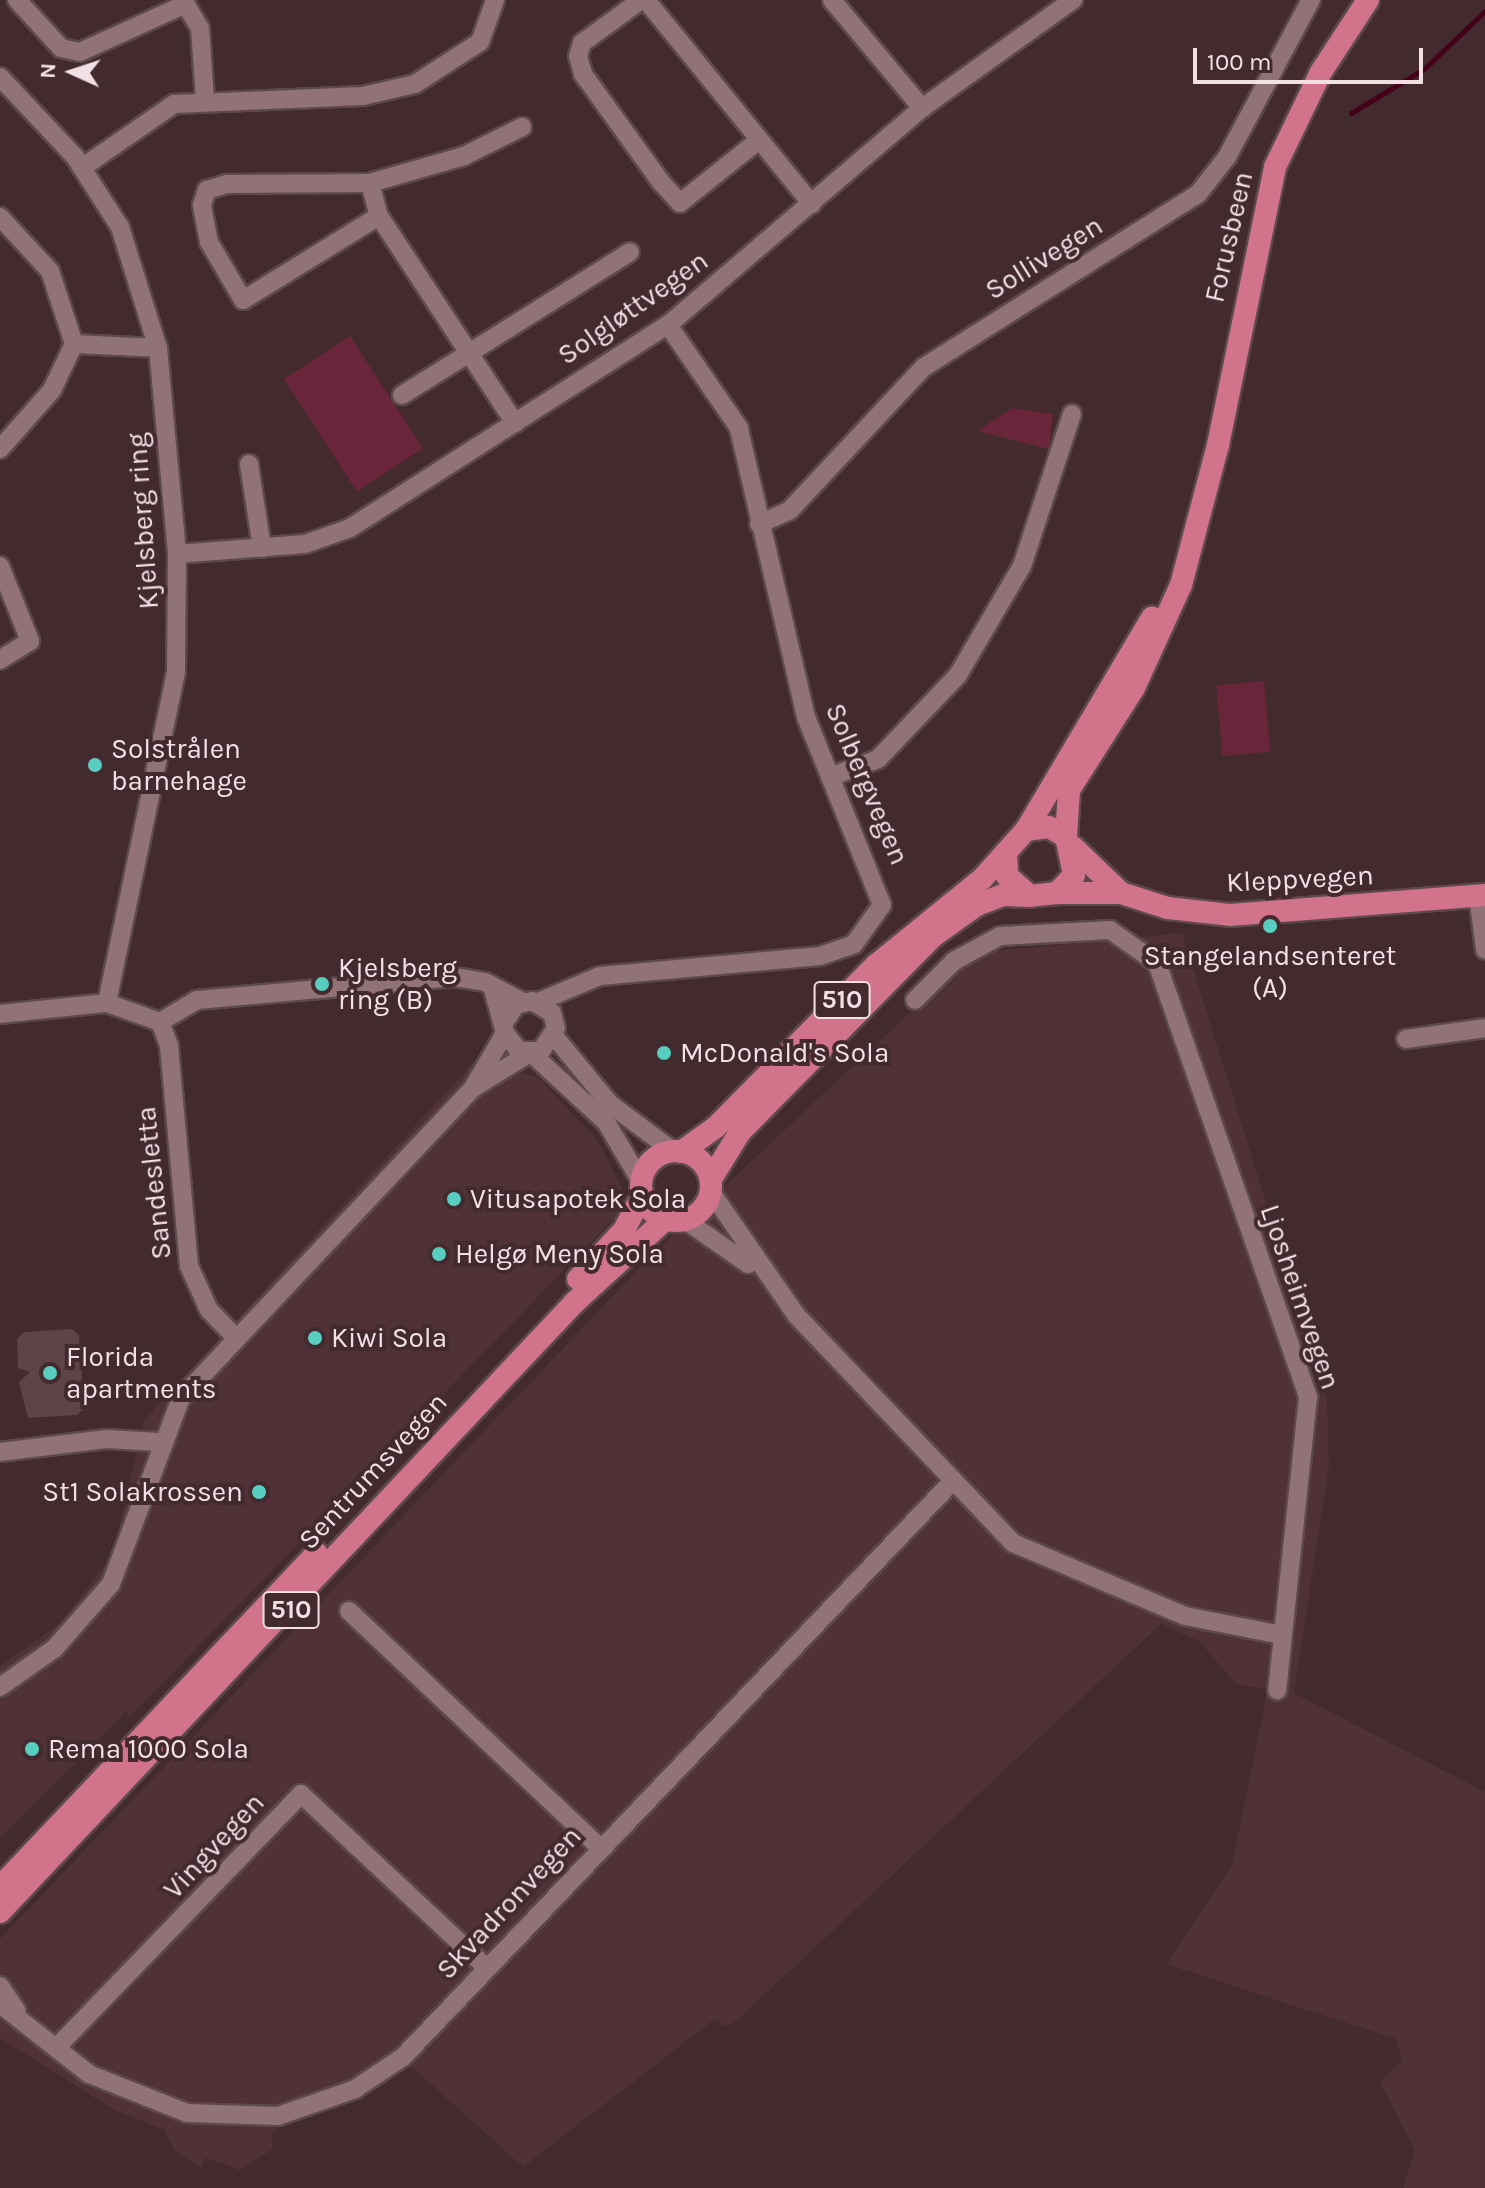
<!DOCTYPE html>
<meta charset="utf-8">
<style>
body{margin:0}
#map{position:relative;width:1485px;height:2188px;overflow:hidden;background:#422a2f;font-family:Karla,sans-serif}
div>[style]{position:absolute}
.built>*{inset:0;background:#513138}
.green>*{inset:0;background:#69263a;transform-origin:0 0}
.stream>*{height:5px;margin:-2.5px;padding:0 2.5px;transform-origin:2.5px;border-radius:2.5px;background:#44001b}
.building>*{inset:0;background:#5e4348}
.roads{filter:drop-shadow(2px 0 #5d484c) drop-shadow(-2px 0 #5d484c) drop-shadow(0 2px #5d484c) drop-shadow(0 -2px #5d484c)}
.minor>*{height:18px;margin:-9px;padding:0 9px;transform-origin:9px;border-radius:9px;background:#907278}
.major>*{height:22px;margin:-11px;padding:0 11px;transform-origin:11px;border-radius:11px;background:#d0738b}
.major>.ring{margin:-11px;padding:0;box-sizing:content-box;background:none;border:22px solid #d0738b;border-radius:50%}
.dots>*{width:22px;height:22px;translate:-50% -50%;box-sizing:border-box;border:4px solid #422a2f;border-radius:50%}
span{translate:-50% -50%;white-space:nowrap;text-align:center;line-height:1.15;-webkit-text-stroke:8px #422a2f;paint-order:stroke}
.shield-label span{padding:2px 6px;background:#422a2f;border:2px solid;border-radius:6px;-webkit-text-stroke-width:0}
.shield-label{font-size:26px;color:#f2e1e4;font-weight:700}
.street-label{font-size:28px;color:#f2e1e4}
.poi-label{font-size:28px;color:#f2e1e4}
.left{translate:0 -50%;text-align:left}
.right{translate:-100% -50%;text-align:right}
.north{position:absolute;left:32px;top:32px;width:80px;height:80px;-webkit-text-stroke:6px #422a2f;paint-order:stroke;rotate:273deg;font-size:22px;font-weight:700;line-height:32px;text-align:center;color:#f2e1e4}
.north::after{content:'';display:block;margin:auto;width:28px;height:36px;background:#f2e1e4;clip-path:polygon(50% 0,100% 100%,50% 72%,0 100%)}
.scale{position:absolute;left:1193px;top:48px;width:230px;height:36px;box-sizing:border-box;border:4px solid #f2e1e4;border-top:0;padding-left:10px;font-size:24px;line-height:28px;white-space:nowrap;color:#f2e1e4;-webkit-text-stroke:6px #422a2f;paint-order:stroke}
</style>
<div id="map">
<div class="built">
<div style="clip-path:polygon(1182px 933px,1327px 1397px,1329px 1466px,1294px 1693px,1485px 1792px,1485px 2188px,1403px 2188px,1415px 2150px,1380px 2082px,1402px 2060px,1396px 2039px,1166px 1964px,1232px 1865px,1268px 1689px,1236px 1684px,1199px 1641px,1161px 1624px,736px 2021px,725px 2026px,715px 2019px,523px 2167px,409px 2064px,355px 2100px,283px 2122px,271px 2136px,273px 2149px,240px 2170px,205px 2158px,201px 2168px,175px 2151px,163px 2129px,116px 2111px,0 2038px,0 1939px,654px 1253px,973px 953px)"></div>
<div style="clip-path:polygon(472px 1064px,537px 1076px,599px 1142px,629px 1203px,130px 1717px,126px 1712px,0 1838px,0 1666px,59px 1624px,113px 1555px,144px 1420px)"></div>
</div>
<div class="green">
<div style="left:350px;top:336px;width:134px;height:79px;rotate:57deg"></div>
<div style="clip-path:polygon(1012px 408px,1053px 414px,1049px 449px,977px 431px)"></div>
<div style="left:1264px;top:681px;width:71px;height:48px;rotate:85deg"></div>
</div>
<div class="stream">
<div style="left:1351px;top:113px;width:85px;rotate:-31.1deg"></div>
<div style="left:1424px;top:69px;width:84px;rotate:-43.6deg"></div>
</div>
<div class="building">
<div style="clip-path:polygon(72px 1329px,79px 1335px,84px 1408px,77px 1415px,28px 1418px,19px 1382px,30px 1372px,18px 1368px,17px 1339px,24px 1332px)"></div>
</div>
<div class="roads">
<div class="minor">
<div style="left:17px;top:0;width:65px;rotate:47.5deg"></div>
<div style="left:61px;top:48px;width:19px;rotate:12deg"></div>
<div style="left:80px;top:52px;width:116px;rotate:-24.4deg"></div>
<div style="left:183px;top:0;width:33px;rotate:59deg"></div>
<div style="left:200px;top:28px;width:71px;rotate:86deg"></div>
<div style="left:641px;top:0;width:73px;rotate:143.9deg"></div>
<div style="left:582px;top:43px;width:14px;rotate:107deg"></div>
<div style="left:578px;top:56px;width:19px;rotate:74deg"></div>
<div style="left:583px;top:74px;width:133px;rotate:54.2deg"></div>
<div style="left:661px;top:182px;width:28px;rotate:48deg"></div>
<div style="left:680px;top:203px;width:101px;rotate:-38.6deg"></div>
<div style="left:646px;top:0;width:263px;rotate:50.9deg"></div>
<div style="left:832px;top:0;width:141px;rotate:50.2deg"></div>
<div style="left:0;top:77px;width:110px;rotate:46.8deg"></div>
<div style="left:75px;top:157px;width:83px;rotate:57.3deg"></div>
<div style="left:120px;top:227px;width:127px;rotate:72.6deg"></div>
<div style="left:158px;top:348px;width:207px;rotate:84.7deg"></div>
<div style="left:177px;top:554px;width:118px;rotate:90.5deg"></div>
<div style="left:176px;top:672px;width:338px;rotate:101.8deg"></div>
<div style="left:83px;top:167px;width:111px;rotate:-34.7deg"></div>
<div style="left:174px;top:104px;width:189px;rotate:-2.4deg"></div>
<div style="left:363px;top:96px;width:53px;rotate:-13deg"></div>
<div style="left:415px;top:84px;width:77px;rotate:-32.9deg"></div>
<div style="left:480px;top:42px;width:45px;rotate:-70.3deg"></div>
<div style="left:370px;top:183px;width:34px;rotate:75deg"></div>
<div style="left:379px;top:216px;width:248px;rotate:56.7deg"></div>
<div style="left:379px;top:216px;width:160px;rotate:148.3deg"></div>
<div style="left:243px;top:300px;width:67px;rotate:-120.4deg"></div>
<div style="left:209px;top:242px;width:38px;rotate:-101deg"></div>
<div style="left:202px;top:205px;width:16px;rotate:-72deg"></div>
<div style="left:207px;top:190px;width:21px;rotate:-17deg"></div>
<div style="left:227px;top:184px;width:143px;rotate:-0.4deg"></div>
<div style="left:370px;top:183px;width:98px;rotate:-16deg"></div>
<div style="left:464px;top:156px;width:65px;rotate:-26.6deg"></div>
<div style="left:0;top:217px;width:74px;rotate:47.2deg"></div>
<div style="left:50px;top:271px;width:77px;rotate:71.8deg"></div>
<div style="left:74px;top:344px;width:51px;rotate:115.6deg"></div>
<div style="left:52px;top:390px;width:79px;rotate:131.4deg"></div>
<div style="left:74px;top:344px;width:84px;rotate:2.7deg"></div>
<div style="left:402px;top:395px;width:269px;rotate:-32.1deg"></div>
<div style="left:249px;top:464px;width:85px;rotate:81.2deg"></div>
<div style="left:759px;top:524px;width:34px;rotate:-24deg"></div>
<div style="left:790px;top:510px;width:196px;rotate:-46.9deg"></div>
<div style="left:924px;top:367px;width:324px;rotate:-32.3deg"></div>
<div style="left:1198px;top:194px;width:47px;rotate:-51.9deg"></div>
<div style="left:1227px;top:157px;width:178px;rotate:-61.9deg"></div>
<div style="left:177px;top:554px;width:128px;rotate:-4.5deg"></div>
<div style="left:305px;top:544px;width:48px;rotate:-19.6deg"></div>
<div style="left:350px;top:528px;width:377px;rotate:-32.6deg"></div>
<div style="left:668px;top:325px;width:334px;rotate:-40.5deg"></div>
<div style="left:922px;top:108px;width:186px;rotate:-35.6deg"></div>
<div style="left:0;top:566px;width:81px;rotate:68.2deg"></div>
<div style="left:30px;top:641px;width:36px;rotate:148deg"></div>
<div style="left:830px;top:777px;width:51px;rotate:-20.6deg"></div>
<div style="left:878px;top:759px;width:116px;rotate:-46.4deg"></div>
<div style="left:958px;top:675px;width:126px;rotate:-59.6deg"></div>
<div style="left:1022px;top:566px;width:160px;rotate:-71.8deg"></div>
<div style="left:1478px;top:895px;width:55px;rotate:82.7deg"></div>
<div style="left:492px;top:986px;width:49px;rotate:74.5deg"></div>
<div style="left:505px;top:1033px;width:23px;rotate:52deg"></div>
<div style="left:519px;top:1051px;width:22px"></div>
<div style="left:541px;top:1051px;width:27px;rotate:-57deg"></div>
<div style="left:556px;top:1028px;width:16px;rotate:-105deg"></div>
<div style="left:552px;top:1013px;width:23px;rotate:-149deg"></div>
<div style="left:532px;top:1001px;width:16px;rotate:166deg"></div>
<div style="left:516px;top:1005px;width:22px;rotate:124deg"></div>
<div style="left:915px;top:1000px;width:55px;rotate:-45deg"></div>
<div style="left:954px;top:961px;width:52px;rotate:-28.5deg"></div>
<div style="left:1000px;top:936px;width:110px;rotate:-3.1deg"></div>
<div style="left:1110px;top:930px;width:57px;rotate:35.1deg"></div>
<div style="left:1157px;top:963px;width:460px;rotate:70.8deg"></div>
<div style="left:1308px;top:1397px;width:295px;rotate:96deg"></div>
<div style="left:538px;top:1002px;width:67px;rotate:-22.8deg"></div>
<div style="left:600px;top:976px;width:221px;rotate:-5.2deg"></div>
<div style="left:820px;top:956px;width:36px;rotate:-19deg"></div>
<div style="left:854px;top:944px;width:48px;rotate:-54.3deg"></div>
<div style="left:882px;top:905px;width:203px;rotate:-112deg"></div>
<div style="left:806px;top:717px;width:297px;rotate:-103.1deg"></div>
<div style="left:739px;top:428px;width:125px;rotate:-124.6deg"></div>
<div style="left:0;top:1014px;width:108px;rotate:-5.9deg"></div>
<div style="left:107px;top:1003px;width:56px;rotate:19.7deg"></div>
<div style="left:160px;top:1022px;width:26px;rotate:69deg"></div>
<div style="left:169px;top:1046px;width:221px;rotate:84.8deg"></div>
<div style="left:189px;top:1266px;width:48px;rotate:65.6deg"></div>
<div style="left:209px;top:1310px;width:37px;rotate:46deg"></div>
<div style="left:160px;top:1022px;width:43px;rotate:-30.7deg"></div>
<div style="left:197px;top:1000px;width:258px;rotate:-5.1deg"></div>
<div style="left:454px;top:977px;width:31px;rotate:9deg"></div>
<div style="left:485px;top:982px;width:43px;rotate:27.8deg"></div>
<div style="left:554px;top:1036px;width:88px;rotate:50.5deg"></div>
<div style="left:610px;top:1104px;width:79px;rotate:36.7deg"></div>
<div style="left:1406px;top:1039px;width:80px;rotate:-7.9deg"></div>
<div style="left:531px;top:1053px;width:102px;rotate:42.6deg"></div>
<div style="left:606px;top:1122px;width:71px;rotate:59.5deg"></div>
<div style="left:474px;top:1086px;width:61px;rotate:-59.7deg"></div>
<div style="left:711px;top:1192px;width:151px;rotate:55.3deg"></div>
<div style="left:797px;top:1316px;width:313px;rotate:46.4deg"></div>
<div style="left:1013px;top:1543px;width:187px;rotate:23deg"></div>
<div style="left:1185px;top:1616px;width:99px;rotate:11.1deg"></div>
<div style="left:685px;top:1220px;width:77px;rotate:34.9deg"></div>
<div style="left:0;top:1452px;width:107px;rotate:-7deg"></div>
<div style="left:106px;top:1439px;width:53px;rotate:3.2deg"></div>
<div style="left:349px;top:1611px;width:344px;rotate:43.3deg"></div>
<div style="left:0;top:1687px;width:67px;rotate:-35.3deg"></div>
<div style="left:55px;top:1648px;width:85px;rotate:-48.8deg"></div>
<div style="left:111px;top:1584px;width:199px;rotate:-69.4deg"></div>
<div style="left:181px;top:1398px;width:426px;rotate:-46.7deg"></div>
<div style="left:473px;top:1088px;width:67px;rotate:-31.6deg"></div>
<div style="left:0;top:1986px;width:30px;rotate:56deg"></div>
<div style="left:0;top:2004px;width:113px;rotate:38.2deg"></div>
<div style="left:89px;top:2074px;width:105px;rotate:21.7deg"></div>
<div style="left:187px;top:2113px;width:91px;rotate:1.9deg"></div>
<div style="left:278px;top:2116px;width:82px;rotate:-19.3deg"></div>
<div style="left:355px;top:2089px;width:58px;rotate:-33.7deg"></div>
<div style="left:403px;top:2057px;width:795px;rotate:-46.33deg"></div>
<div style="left:56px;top:2048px;width:353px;rotate:-46deg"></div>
<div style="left:301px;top:1794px;width:253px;rotate:43.1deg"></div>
</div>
<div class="major">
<div style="left:1026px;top:830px;width:247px;rotate:-59.3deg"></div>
<div style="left:1066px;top:837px;width:47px;rotate:-86.3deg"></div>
<div style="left:1069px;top:790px;width:121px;rotate:-57.5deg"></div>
<div style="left:1134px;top:688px;width:113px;rotate:-65.5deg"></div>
<div style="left:1181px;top:585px;width:145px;rotate:-75.2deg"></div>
<div style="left:1218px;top:445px;width:284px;rotate:-78.4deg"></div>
<div style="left:1275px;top:167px;width:106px;rotate:-64.2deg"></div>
<div style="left:1321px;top:72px;width:86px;rotate:-56.9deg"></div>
<div style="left:1073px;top:847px;width:66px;rotate:43.8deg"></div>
<div style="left:1057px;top:893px;width:64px"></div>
<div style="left:1121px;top:893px;width:49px;rotate:17.7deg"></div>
<div style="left:1168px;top:908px;width:62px;rotate:6.4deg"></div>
<div style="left:1230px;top:915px;width:256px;rotate:-4.5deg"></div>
<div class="ring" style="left:641px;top:1151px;width:48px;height:48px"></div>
<div style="left:681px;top:1152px;width:43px;rotate:-35.5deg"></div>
<div style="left:716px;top:1127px;width:228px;rotate:-45.4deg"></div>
<div style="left:876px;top:965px;width:136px;rotate:-39.1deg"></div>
<div style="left:982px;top:879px;width:66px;rotate:-48.1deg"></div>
<div style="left:1026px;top:830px;width:23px;rotate:-7deg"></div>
<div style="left:1049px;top:827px;width:20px;rotate:30deg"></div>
<div style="left:1066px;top:837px;width:39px;rotate:78deg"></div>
<div style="left:1074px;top:875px;width:25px;rotate:133deg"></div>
<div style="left:1057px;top:893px;width:27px;rotate:174deg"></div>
<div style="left:1030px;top:896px;width:30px;rotate:-139deg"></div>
<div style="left:1007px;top:876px;width:24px;rotate:-92deg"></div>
<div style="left:711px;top:1179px;width:55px;rotate:-58.3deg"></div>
<div style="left:740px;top:1132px;width:274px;rotate:-45.4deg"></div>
<div style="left:932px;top:937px;width:55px;rotate:-35.4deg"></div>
<div style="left:977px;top:905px;width:28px;rotate:-21deg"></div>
<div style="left:1003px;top:895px;width:27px;rotate:2deg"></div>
<div style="left:578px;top:1279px;width:67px;rotate:-46.8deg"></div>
<div style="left:624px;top:1230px;width:40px;rotate:-62deg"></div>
<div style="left:0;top:1887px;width:460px;rotate:-46.5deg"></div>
<div style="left:0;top:1912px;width:838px;rotate:-46.69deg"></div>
<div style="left:575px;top:1302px;width:123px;rotate:-42.4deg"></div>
</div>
</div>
<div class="dots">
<div style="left:95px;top:765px;background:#58cec0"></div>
<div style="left:1270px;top:926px;background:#58cec0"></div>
<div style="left:322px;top:984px;background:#58cec0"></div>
<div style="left:664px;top:1053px;background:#58cec0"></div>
<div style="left:454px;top:1199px;background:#58cec0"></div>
<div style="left:439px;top:1254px;background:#58cec0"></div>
<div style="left:315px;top:1338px;background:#58cec0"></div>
<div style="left:50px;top:1373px;background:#58cec0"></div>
<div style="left:259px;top:1492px;background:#58cec0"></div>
<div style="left:32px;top:1749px;background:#58cec0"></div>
</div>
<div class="shield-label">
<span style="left:842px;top:1000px">510</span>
<span style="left:291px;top:1610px">510</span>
</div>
<div class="street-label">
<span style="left:1229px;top:237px;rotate:-77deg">Forusbeen</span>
<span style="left:1044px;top:258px;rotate:-32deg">Sollivegen</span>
<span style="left:633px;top:308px;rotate:-35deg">Solgløttvegen</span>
<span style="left:143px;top:521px;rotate:-94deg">Kjelsberg ring</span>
<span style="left:867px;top:784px;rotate:67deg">Solbergvegen</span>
<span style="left:1300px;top:879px;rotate:-3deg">Kleppvegen</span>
<span style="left:154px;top:1183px;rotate:-96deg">Sandesletta</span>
<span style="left:1300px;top:1297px;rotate:71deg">Ljosheimvegen</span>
<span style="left:373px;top:1471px;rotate:-47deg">Sentrumsvegen</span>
<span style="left:214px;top:1846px;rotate:-47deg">Vingvegen</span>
<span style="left:509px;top:1903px;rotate:-47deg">Skvadronvegen</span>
</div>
<div class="poi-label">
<span class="left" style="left:111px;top:765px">Solstrålen<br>barnehage</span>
<span style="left:1270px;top:972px">Stangelandsenteret<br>(A)</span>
<span class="left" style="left:338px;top:984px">Kjelsberg<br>ring (B)</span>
<span class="left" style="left:680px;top:1053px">McDonald's Sola</span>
<span class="left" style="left:470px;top:1199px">Vitusapotek Sola</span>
<span class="left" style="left:455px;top:1254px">Helgø Meny Sola</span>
<span class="left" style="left:331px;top:1338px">Kiwi Sola</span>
<span class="left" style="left:66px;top:1373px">Florida<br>apartments</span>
<span class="right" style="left:243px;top:1492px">St1 Solakrossen</span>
<span class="left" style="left:48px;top:1749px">Rema 1000 Sola</span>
</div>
<div class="north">N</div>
<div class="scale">100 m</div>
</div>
